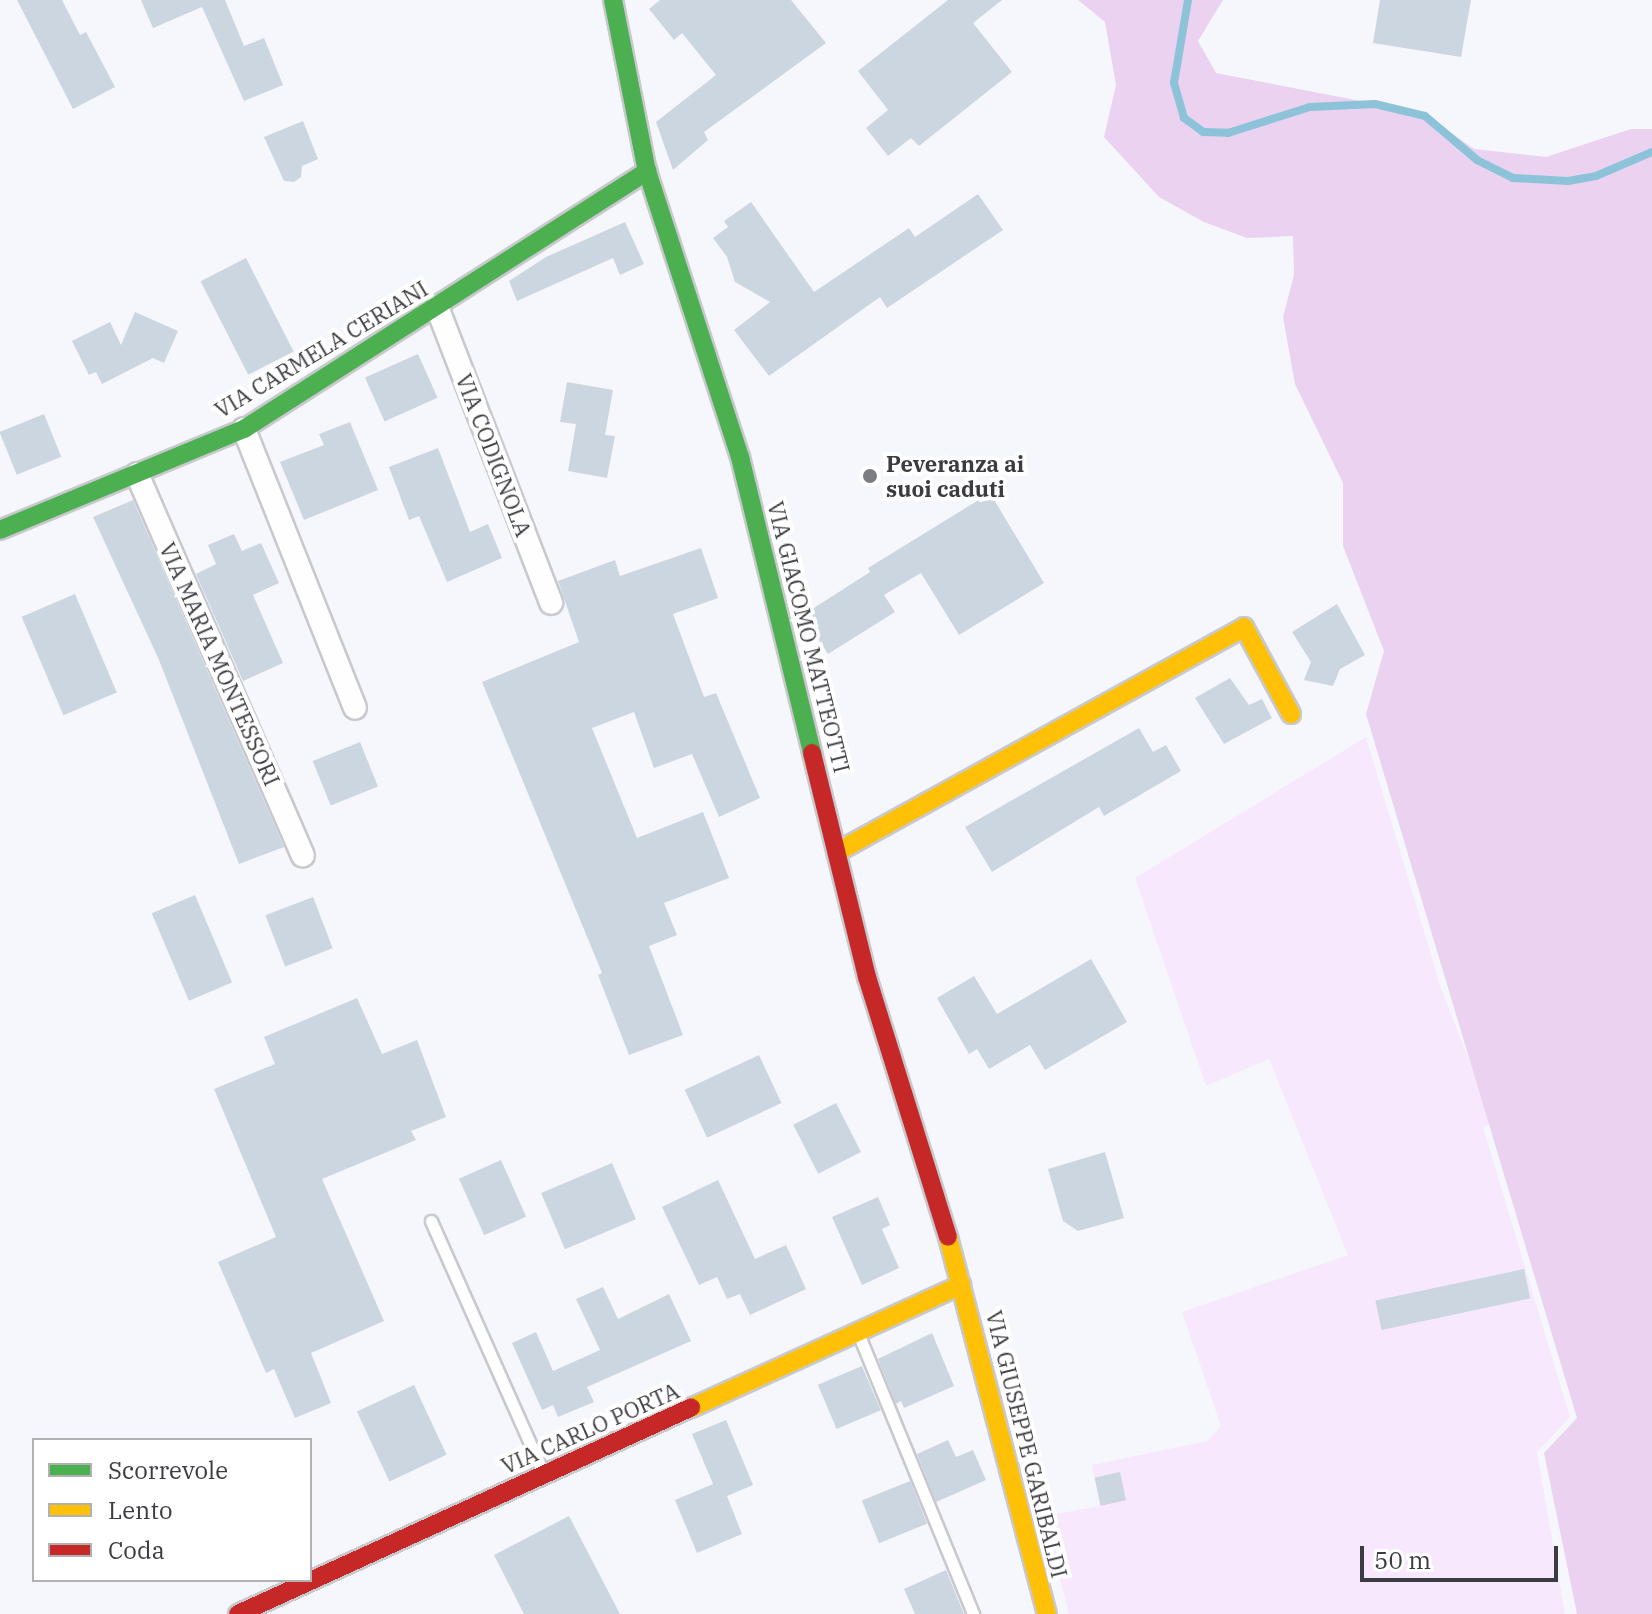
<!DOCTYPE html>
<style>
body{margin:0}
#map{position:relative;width:1652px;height:1614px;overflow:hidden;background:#f6f7fc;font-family:"IBM Plex Serif",serif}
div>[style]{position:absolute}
.green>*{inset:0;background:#f8e8fd}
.forest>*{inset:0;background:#ead2f0}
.stream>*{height:8px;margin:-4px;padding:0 4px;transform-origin:4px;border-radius:4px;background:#8cc3d8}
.building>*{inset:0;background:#ccd6e1;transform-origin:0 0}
.roads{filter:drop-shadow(2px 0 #c8c9ce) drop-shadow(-2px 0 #c8c9ce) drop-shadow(0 2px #c8c9ce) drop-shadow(0 -2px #c8c9ce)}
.lane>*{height:11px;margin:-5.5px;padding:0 5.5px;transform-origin:5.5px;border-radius:5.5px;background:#fefeff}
.street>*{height:22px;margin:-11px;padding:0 11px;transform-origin:11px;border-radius:11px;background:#fefeff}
.fast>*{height:18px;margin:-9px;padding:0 9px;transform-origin:9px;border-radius:9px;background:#4caf50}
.slow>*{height:18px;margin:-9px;padding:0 9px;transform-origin:9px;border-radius:9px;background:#ffc107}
.jam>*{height:18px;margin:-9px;padding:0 9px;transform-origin:9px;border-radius:9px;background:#c62828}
.dots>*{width:22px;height:22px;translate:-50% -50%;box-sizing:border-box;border:4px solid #fff;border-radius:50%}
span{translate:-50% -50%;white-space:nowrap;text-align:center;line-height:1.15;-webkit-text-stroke:8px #fff;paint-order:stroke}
.street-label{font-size:22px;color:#3b3c41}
.poi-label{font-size:22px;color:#3b3c41;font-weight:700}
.left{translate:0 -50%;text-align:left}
.legend{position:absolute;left:32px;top:1438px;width:280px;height:144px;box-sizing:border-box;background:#fff;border:2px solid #b1b1b3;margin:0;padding:10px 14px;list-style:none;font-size:24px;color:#3b3c41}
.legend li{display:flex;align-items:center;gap:16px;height:40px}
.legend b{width:40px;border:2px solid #b1b1b3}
.scale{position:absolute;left:1360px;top:1546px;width:198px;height:36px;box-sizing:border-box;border:4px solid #3b3c41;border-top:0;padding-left:10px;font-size:24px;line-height:28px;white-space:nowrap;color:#3b3c41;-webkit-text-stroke:6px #fff;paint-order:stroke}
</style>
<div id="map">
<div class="green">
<div style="clip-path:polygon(1366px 737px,1440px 985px,1493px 1123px,1483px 1127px,1570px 1417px,1537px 1452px,1565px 1614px,1069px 1614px,1044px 1516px,1100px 1506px,1092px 1465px,1207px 1441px,1221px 1426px,1182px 1312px,1348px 1255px,1269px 1059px,1206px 1086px,1135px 878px)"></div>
</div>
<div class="forest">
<div style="clip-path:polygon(1078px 0,1223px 0,1198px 41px,1216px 73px,1423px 113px,1474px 149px,1546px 157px,1631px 129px,1652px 129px,1652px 1614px,1577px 1614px,1544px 1453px,1577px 1418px,1366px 714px,1384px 651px,1343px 546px,1343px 483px,1295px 384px,1283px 317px,1294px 275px,1293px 236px,1247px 238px,1204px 222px,1159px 197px,1104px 137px,1116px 85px,1105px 22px)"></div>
</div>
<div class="stream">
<div style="left:1188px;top:0;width:84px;rotate:99.6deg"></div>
<div style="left:1174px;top:83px;width:36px;rotate:74deg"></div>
<div style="left:1184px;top:118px;width:24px;rotate:36deg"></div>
<div style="left:1203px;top:132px;width:25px;rotate:2deg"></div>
<div style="left:1228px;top:133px;width:86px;rotate:-17.6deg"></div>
<div style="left:1310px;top:107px;width:65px;rotate:-2.6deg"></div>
<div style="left:1375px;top:104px;width:51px;rotate:13.5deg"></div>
<div style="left:1425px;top:116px;width:68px;rotate:40.2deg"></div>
<div style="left:1477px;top:160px;width:40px;rotate:26.6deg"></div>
<div style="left:1513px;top:178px;width:55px;rotate:3.1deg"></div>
<div style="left:1568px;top:181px;width:28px;rotate:-10deg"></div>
<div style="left:1596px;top:176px;width:61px;rotate:-23.2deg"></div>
</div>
<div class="building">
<div style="clip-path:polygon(17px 0,62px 0,80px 35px,86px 32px,115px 87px,73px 109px)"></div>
<div style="clip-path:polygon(141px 0,225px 0,244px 46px,264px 38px,283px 85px,244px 101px,202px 7px,153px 28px)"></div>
<div style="clip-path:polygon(660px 0,791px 0,826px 43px,704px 132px,708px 140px,673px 170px,656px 122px,716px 75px,682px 33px,674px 40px,649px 9px)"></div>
<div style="clip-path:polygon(948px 0,1002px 0,973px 23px,1012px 72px,919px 146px,911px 138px,888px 156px,866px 128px,888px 110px,858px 71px)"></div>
<div style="clip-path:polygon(1380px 0,1471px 0,1461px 57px,1373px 43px)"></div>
<div style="clip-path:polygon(303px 121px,318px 159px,302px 166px,301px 177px,294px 182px,284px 181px,264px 137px)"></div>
<div style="clip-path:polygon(978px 194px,1003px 230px,887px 308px,880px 297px,769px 376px,734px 330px,770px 302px,735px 282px,727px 257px,713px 238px,728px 227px,724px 221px,751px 202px,814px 292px,909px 228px,915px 237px)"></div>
<div style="clip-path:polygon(625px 222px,644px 264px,620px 275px,613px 258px,517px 301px,509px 281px,546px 257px)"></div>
<div style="left:246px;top:258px;width:105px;height:51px;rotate:63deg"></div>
<div style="clip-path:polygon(135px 312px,178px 331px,164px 363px,153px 358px,102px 384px,96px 372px,89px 375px,72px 341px,110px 322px,121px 345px)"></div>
<div style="left:418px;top:354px;width:48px;height:58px;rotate:66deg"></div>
<div style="clip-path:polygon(567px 382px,613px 390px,605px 435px,615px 436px,607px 478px,568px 471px,576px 424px,560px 422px)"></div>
<div style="left:44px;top:414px;width:46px;height:48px;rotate:68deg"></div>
<div style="clip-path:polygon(350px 422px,378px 490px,304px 520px,280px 462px,324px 445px,319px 434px)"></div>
<div style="clip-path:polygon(438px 448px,470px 532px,488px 524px,502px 558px,447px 582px,419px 516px,409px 520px,389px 467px)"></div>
<div style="clip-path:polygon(990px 493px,1044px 583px,959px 635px,921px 573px,884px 595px,895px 612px,828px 654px,803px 615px,870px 572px,868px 568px)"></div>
<div style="clip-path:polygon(133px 500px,284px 847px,239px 864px,159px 660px,93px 517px)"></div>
<div style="clip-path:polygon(234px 534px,242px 551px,261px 543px,279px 583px,253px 595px,283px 663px,243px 681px,196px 574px,216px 564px,208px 545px)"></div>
<div style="clip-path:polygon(701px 548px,718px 598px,673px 614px,704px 697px,716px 693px,760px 798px,719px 817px,692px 754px,654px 768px,634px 712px,592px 728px,637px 838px,703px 812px,729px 878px,664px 903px,677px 935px,649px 946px,683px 1035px,629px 1055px,598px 975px,602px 973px,482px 682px,579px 642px,558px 581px,615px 560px,620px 576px)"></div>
<div style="left:75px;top:594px;width:107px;height:58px;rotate:67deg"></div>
<div style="clip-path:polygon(1337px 604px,1365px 655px,1340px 669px,1333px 686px,1304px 680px,1311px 662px,1292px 632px)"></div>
<div style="clip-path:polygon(1230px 678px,1249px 705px,1262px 699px,1272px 718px,1224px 744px,1195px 698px)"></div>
<div style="clip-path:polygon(1139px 728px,1153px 752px,1166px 745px,1181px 771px,1104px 816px,1099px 807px,992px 872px,965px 827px)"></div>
<div style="left:360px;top:742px;width:48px;height:51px;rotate:68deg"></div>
<div style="left:195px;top:895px;width:95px;height:47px;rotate:67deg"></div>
<div style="left:313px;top:897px;width:55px;height:51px;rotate:69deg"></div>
<div style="clip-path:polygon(1091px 959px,1127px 1022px,1045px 1070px,1030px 1045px,989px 1069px,977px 1049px,969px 1054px,937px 998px,974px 976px,997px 1014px)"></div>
<div style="clip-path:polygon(357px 998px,382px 1054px,417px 1040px,446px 1117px,411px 1131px,416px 1140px,322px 1179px,384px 1321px,311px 1353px,331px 1403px,295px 1418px,274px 1369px,266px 1373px,218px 1262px,276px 1237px,214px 1089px,275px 1064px,264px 1037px)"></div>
<div style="left:759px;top:1055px;width:53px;height:82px;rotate:65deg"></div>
<div style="left:836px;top:1103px;width:55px;height:48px;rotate:63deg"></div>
<div style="clip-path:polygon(1105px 1152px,1124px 1218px,1078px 1231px,1063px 1221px,1048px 1169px)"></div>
<div style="left:501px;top:1160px;width:62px;height:46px;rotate:66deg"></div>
<div style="left:612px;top:1163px;width:61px;height:77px;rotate:67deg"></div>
<div style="clip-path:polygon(718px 1180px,755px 1259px,786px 1245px,806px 1289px,750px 1315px,740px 1294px,727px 1299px,717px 1277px,699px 1285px,662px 1207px)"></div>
<div style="clip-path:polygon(878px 1197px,890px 1225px,882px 1229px,899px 1268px,862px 1285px,832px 1217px)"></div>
<div style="left:1524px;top:1269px;width:30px;height:152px;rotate:78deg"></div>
<div style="clip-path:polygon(603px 1287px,618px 1319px,669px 1294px,691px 1341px,587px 1387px,594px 1402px,558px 1417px,553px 1405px,542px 1410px,512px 1343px,536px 1332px,553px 1371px,600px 1350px,576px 1299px)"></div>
<div style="clip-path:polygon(932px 1333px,954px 1386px,904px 1408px,901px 1401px,896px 1404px,878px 1359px)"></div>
<div style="left:862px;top:1366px;width:48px;height:48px;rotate:67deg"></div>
<div style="left:414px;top:1385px;width:77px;height:63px;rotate:65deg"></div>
<div style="clip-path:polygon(726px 1420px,753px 1485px,727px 1496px,742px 1534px,697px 1553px,675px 1500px,713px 1484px,692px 1434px)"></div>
<div style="clip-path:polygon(948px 1440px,956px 1457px,973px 1450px,986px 1480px,936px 1502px,917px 1454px)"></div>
<div style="left:1120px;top:1472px;width:29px;height:26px;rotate:78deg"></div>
<div style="left:910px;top:1481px;width:46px;height:52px;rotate:68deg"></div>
<div style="clip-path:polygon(569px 1516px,620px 1614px,524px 1614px,494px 1555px)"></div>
<div style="clip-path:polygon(946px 1570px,964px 1614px,915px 1614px,904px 1589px)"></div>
</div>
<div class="roads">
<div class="lane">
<div style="left:431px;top:1221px;width:278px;rotate:66deg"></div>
<div style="left:858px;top:1333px;width:304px;rotate:67.7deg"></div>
</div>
<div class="street">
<div style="left:437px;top:307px;width:317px;rotate:68.9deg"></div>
<div style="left:244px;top:429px;width:300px;rotate:68.3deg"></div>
<div style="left:137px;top:474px;width:416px;rotate:66.5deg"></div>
</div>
<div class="fast">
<div style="left:613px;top:0;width:174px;rotate:78.8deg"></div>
<div style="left:647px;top:171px;width:301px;rotate:72deg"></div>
<div style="left:740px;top:457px;width:305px;rotate:76.3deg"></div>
<div style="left:0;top:530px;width:264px;rotate:-22.5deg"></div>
<div style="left:244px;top:429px;width:479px;rotate:-32.6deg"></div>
</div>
<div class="slow">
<div style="left:837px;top:852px;width:465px;rotate:-28.9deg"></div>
<div style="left:1244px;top:627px;width:99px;rotate:61.6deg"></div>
<div style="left:948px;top:1237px;width:390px;rotate:75.3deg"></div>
<div style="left:691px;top:1408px;width:297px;rotate:-24.5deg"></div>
</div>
<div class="jam">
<div style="left:812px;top:753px;width:231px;rotate:76.2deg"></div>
<div style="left:867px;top:977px;width:272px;rotate:72.7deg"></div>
<div style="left:238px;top:1614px;width:498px;rotate:-24.5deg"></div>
</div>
</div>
<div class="dots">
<div style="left:870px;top:476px;background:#7c7d82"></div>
</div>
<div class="street-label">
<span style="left:321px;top:349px;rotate:-31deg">VIA CARMELA CERIANI</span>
<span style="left:494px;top:455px;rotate:69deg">VIA CODIGNOLA</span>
<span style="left:809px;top:637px;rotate:76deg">VIA GIACOMO MATTEOTTI</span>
<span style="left:220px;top:664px;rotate:66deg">VIA MARIA MONTESSORI</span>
<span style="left:590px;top:1428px;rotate:-24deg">VIA CARLO PORTA</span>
<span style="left:1027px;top:1444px;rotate:76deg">VIA GIUSEPPE GARIBALDI</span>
</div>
<div class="poi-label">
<span class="left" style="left:886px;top:476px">Peveranza ai<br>suoi caduti</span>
</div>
<ul class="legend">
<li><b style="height:10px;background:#4caf50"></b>Scorrevole</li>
<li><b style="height:10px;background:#ffc107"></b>Lento</li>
<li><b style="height:10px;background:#c62828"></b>Coda</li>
</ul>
<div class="scale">50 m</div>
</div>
